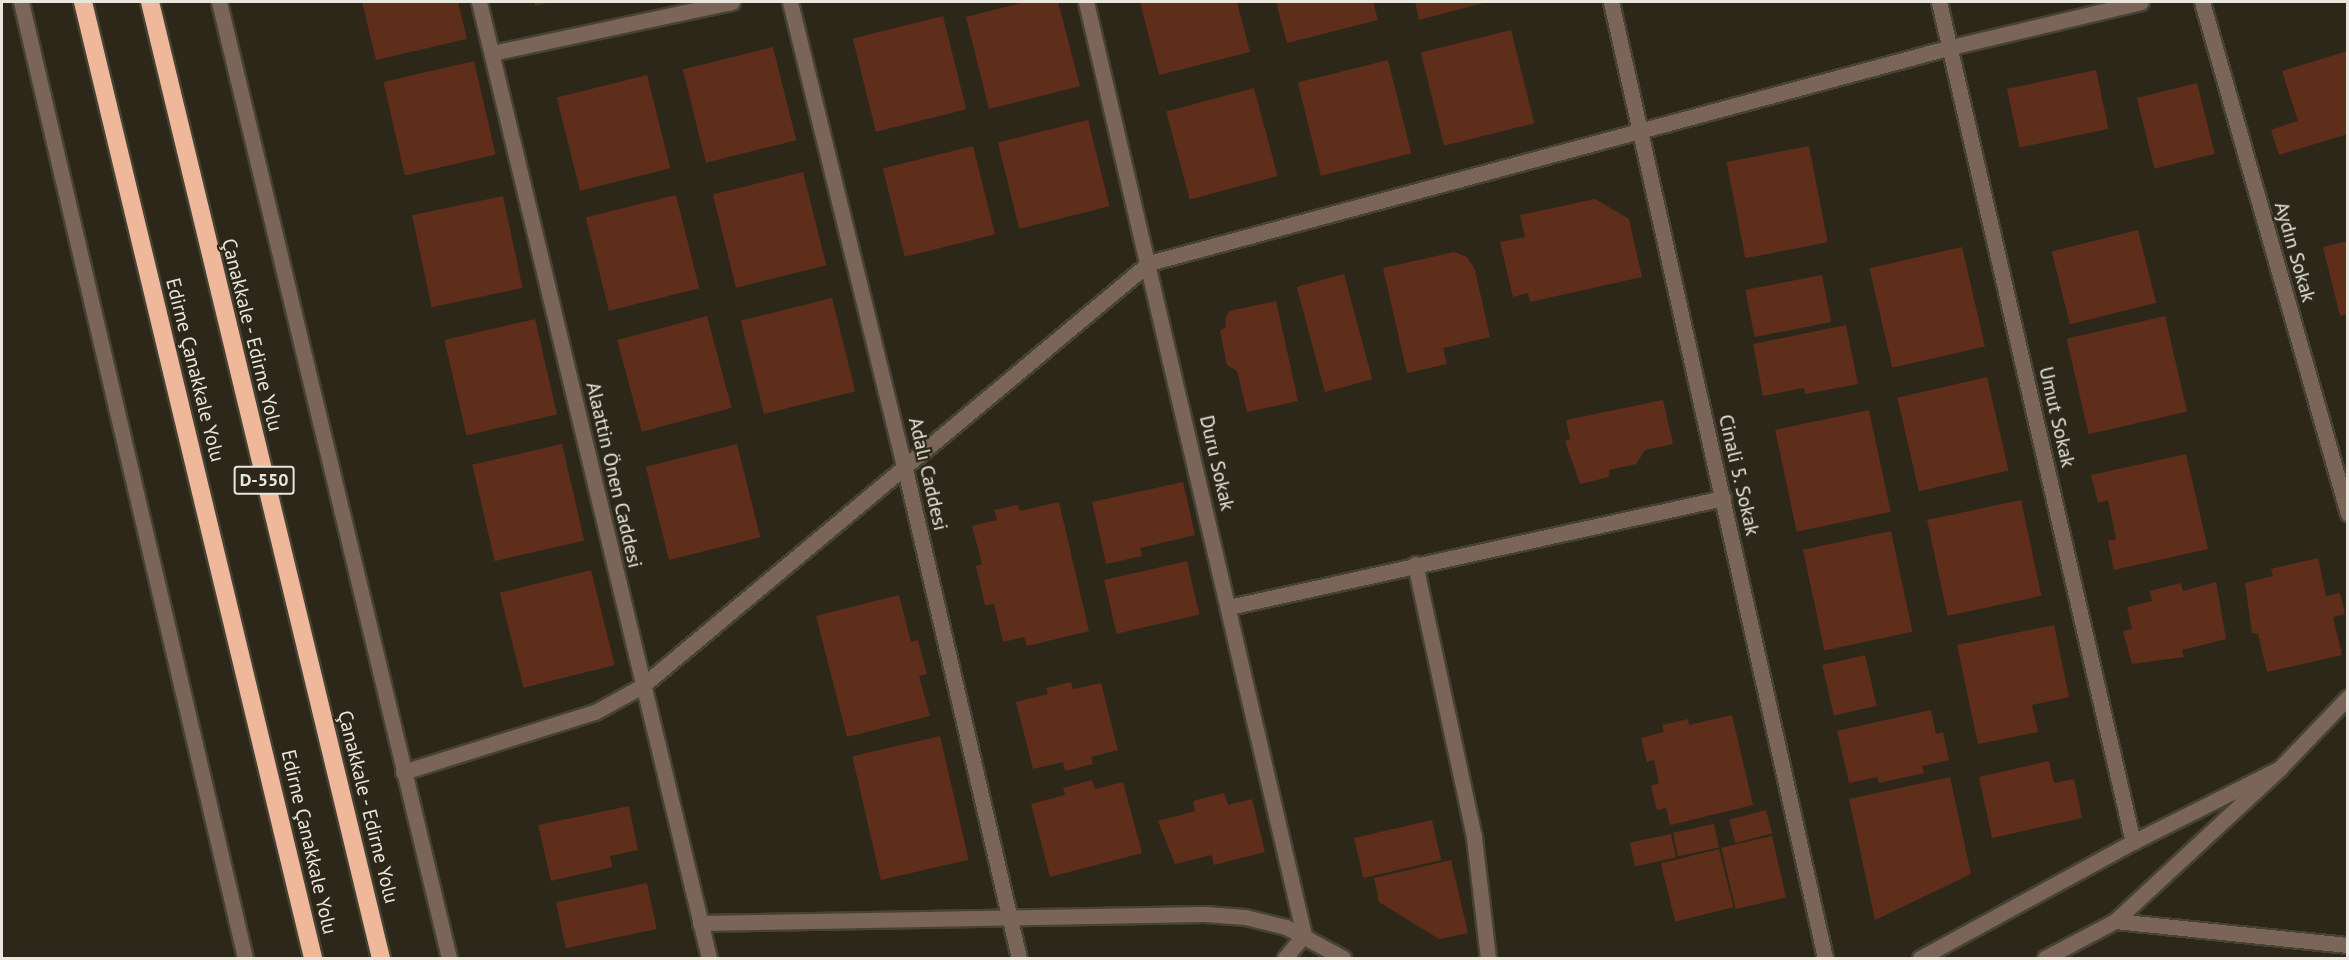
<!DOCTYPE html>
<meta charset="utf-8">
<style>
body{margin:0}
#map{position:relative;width:2349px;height:960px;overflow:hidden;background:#2c2719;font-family:"PT Sans",sans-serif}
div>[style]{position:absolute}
.building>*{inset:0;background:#5f2e1b;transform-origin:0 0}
.roads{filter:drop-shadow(2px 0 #464234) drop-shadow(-2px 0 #464234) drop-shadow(0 2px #464234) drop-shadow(0 -2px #464234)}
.lane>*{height:15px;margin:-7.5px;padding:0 7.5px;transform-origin:7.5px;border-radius:7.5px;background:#7b6458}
.street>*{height:15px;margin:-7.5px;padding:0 7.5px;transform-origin:7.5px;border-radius:7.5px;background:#7b6458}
.highway>*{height:18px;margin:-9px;padding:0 9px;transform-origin:9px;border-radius:9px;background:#f0b89a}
span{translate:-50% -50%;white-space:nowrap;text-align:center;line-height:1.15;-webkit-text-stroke:4.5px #2c2719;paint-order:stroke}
.shield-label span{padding:2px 4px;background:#2c2719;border:2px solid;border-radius:4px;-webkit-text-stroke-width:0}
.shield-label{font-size:18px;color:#e8e6dd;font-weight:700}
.street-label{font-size:20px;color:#e8e6dd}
.frame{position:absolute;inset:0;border:3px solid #e8e6dd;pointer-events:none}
</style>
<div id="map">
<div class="building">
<div style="clip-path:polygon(362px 2px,458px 2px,467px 39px,376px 60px)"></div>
<div style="clip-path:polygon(534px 2px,551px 2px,535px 6px)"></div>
<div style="clip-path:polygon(1025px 2px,1058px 2px,1080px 86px,989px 109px,966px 17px)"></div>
<div style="clip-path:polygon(1140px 2px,1237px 2px,1250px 52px,1159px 75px)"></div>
<div style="clip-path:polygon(1276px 2px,1373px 2px,1378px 20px,1287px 43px)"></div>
<div style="clip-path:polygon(1415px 2px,1487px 2px,1419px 20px)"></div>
<div style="left:943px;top:16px;width:96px;height:93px;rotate:76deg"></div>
<div style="left:1511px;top:30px;width:96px;height:93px;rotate:76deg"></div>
<div style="left:773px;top:47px;width:96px;height:93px;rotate:76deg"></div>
<div style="clip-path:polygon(2348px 51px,2348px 134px,2279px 155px,2271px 130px,2298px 121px,2282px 71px)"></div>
<div style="left:1388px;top:60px;width:96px;height:93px;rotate:76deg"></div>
<div style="left:474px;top:61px;width:96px;height:93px;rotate:77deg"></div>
<div style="left:2096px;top:70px;width:60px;height:91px;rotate:78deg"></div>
<div style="left:647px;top:75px;width:96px;height:93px;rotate:76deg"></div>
<div style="left:2197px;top:83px;width:73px;height:62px;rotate:76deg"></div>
<div style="left:1254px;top:88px;width:91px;height:91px;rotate:75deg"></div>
<div style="left:1088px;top:120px;width:89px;height:93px;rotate:76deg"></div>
<div style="left:973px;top:146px;width:91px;height:93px;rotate:76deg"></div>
<div style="left:1809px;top:146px;width:98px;height:84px;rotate:79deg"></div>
<div style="left:803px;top:172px;width:96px;height:93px;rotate:76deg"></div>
<div style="left:676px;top:195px;width:96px;height:93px;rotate:76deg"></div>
<div style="left:503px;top:196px;width:94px;height:93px;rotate:78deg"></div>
<div style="clip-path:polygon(1595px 199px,1629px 219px,1642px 277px,1530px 302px,1528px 293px,1513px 297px,1500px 242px,1525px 237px,1520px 215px)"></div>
<div style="left:2138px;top:230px;width:75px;height:89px;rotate:76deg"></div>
<div style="clip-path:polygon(2348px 241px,2348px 314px,2340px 316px,2323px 247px)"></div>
<div style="left:1962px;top:247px;width:102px;height:95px;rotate:77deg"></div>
<div style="clip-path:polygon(1454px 252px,1467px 257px,1475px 270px,1490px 337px,1443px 348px,1447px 364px,1407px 373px,1383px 268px)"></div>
<div style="left:1344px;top:274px;width:109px;height:49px;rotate:75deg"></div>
<div style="left:1822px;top:275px;width:48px;height:78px;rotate:79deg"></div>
<div style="left:832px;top:298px;width:96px;height:94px;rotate:76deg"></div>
<div style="clip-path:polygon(1276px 301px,1298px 401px,1247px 412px,1237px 371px,1227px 365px,1220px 331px,1226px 327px,1225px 319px,1229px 311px)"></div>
<div style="left:707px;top:316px;width:95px;height:93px;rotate:75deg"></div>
<div style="left:2165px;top:316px;width:98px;height:101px;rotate:77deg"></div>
<div style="left:535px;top:319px;width:98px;height:93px;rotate:77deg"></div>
<div style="clip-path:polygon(1846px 325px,1858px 384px,1805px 394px,1804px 388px,1763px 396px,1753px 344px)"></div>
<div style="left:1987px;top:377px;width:96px;height:92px;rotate:77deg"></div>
<div style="clip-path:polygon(1663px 400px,1673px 444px,1645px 450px,1636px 464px,1609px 470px,1609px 477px,1580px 484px,1565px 441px,1570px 439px,1566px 420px)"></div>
<div style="left:1869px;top:410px;width:104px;height:96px;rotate:78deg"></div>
<div style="left:562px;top:444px;width:99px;height:92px;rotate:77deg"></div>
<div style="left:737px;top:444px;width:96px;height:94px;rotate:76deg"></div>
<div style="clip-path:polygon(2186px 454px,2208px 549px,2114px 570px,2108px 541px,2116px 539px,2108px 500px,2098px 503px,2091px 475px)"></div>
<div style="clip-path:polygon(1183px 482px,1195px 535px,1140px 548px,1142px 556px,1106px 564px,1092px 502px)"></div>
<div style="left:2021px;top:500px;width:98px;height:96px;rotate:78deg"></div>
<div style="clip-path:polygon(1059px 502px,1089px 631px,1027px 646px,1024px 637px,1003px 642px,994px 604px,985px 605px,976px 566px,982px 564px,972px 526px,997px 520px,994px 510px,1018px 505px,1020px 511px)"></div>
<div style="left:1891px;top:531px;width:103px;height:90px;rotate:78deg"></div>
<div style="clip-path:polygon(2318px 558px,2326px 596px,2340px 593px,2345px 614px,2333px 617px,2342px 655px,2267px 672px,2258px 634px,2252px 633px,2245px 583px,2273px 576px,2271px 569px)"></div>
<div style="left:1187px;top:561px;width:55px;height:85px;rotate:77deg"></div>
<div style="left:591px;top:570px;width:98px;height:94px;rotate:76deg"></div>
<div style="clip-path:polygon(2216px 582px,2226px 639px,2182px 650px,2184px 657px,2132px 664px,2123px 631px,2132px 629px,2127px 607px,2152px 601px,2150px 591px,2181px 583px,2183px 591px)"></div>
<div style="clip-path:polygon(899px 595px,911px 642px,918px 640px,927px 674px,919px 676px,930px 716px,847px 737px,816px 616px)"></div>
<div style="clip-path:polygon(2054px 625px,2069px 697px,2032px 705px,2038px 732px,1978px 744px,1957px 645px)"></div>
<div style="left:1865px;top:655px;width:52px;height:44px;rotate:77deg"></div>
<div style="clip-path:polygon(1071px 682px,1073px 689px,1101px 683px,1118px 750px,1091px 757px,1093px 764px,1065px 771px,1063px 762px,1033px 769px,1016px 702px,1048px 694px,1046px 688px)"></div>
<div style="clip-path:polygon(1931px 710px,1936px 734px,1943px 732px,1949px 760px,1922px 766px,1924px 773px,1879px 783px,1877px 777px,1849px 783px,1837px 731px)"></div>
<div style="clip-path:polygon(1732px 715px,1753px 805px,1670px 825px,1666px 808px,1657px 810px,1651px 786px,1659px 783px,1654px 760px,1647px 762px,1641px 738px,1664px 732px,1662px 725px,1688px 719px,1689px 725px)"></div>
<div style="left:940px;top:736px;width:127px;height:90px;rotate:77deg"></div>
<div style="clip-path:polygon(2049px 761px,2054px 783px,2074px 779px,2082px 818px,1992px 838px,1979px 777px)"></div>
<div style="clip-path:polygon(1950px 777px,1971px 874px,1875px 920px,1849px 799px)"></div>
<div style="clip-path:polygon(1092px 780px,1095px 789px,1123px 782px,1142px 853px,1050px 877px,1031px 804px,1065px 795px,1063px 788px)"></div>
<div style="clip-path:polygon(1224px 793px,1228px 805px,1252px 799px,1265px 852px,1214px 865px,1212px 855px,1175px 864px,1158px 821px,1195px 811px,1193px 801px)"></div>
<div style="clip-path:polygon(629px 806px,638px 850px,610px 856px,612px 867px,551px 881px,538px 825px)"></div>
<div style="left:1766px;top:810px;width:24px;height:38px;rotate:75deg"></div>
<div style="left:1432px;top:820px;width:41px;height:80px;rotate:77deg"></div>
<div style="left:1714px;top:824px;width:24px;height:42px;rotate:78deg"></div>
<div style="left:1671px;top:834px;width:24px;height:42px;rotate:78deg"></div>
<div style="left:1772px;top:836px;width:63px;height:52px;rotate:77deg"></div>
<div style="left:1719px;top:849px;width:60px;height:60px;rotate:76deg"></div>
<div style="clip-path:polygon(1451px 860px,1468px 933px,1439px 939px,1379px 902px,1374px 878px)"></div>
<div style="left:647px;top:883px;width:47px;height:93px;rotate:78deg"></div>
</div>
<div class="roads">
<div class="lane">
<div style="left:1415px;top:564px;width:279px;rotate:77.8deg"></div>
<div style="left:1474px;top:837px;width:122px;rotate:83.4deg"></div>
<div style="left:1229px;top:607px;width:506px;rotate:-12.44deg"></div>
</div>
<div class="street">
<div style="left:21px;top:2px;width:982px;rotate:76.81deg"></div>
<div style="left:219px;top:2px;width:983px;rotate:76.47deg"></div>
<div style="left:479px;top:2px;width:983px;rotate:76.47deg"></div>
<div style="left:790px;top:2px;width:477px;rotate:76.2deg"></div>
<div style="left:904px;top:465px;width:506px;rotate:76.87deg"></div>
<div style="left:1086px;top:2px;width:958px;rotate:76.85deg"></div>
<div style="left:1304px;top:935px;width:30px;rotate:130deg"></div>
<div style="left:1611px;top:2px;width:980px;rotate:77.38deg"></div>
<div style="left:1939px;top:2px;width:862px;rotate:77deg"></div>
<div style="left:2202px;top:2px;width:532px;rotate:74.08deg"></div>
<div style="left:492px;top:53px;width:245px;rotate:-12deg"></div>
<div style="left:403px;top:772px;width:201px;rotate:-17.4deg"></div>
<div style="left:595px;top:712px;width:54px;rotate:-29deg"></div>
<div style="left:642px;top:686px;width:660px;rotate:-39.84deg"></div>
<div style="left:1149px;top:263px;width:831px;rotate:-15.07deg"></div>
<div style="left:1951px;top:47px;width:195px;rotate:-13.3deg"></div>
<div style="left:2115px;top:921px;width:234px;rotate:5.9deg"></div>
<div style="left:700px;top:923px;width:505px;rotate:-1.02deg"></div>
<div style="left:1205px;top:914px;width:40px;rotate:4.3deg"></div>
<div style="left:1245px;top:917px;width:42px;rotate:13.7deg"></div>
<div style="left:1286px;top:927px;width:65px;rotate:28.5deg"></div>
<div style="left:1920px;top:958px;width:243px;rotate:-28.6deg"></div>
<div style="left:2133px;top:842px;width:165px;rotate:-26.7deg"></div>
<div style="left:2045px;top:958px;width:79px;rotate:-27.9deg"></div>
<div style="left:2115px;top:921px;width:225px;rotate:-42.8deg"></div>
<div style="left:2280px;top:768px;width:98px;rotate:-46.2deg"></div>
</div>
<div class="highway">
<div style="left:83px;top:2px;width:983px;rotate:76.47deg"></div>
<div style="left:150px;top:2px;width:984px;rotate:76.42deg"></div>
</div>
</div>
<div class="shield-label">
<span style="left:264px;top:480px">D-550</span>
</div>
<div class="street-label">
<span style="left:2295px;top:252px;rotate:74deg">Aydın Sokak</span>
<span style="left:252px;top:335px;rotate:76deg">Çanakkale - Edirne Yolu</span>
<span style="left:195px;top:370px;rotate:76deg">Edirne Çanakkale Yolu</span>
<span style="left:2057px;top:417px;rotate:77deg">Umut Sokak</span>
<span style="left:1217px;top:463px;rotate:77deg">Duru Sokak</span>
<span style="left:928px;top:474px;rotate:77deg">Adalı Caddesi</span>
<span style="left:614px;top:475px;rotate:77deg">Alaattin Önen Caddesi</span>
<span style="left:1739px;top:475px;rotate:77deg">Cinali 5. Sokak</span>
<span style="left:368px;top:807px;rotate:76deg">Çanakkale - Edirne Yolu</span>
<span style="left:309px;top:842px;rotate:77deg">Edirne Çanakkale Yolu</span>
</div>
<div class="frame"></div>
</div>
